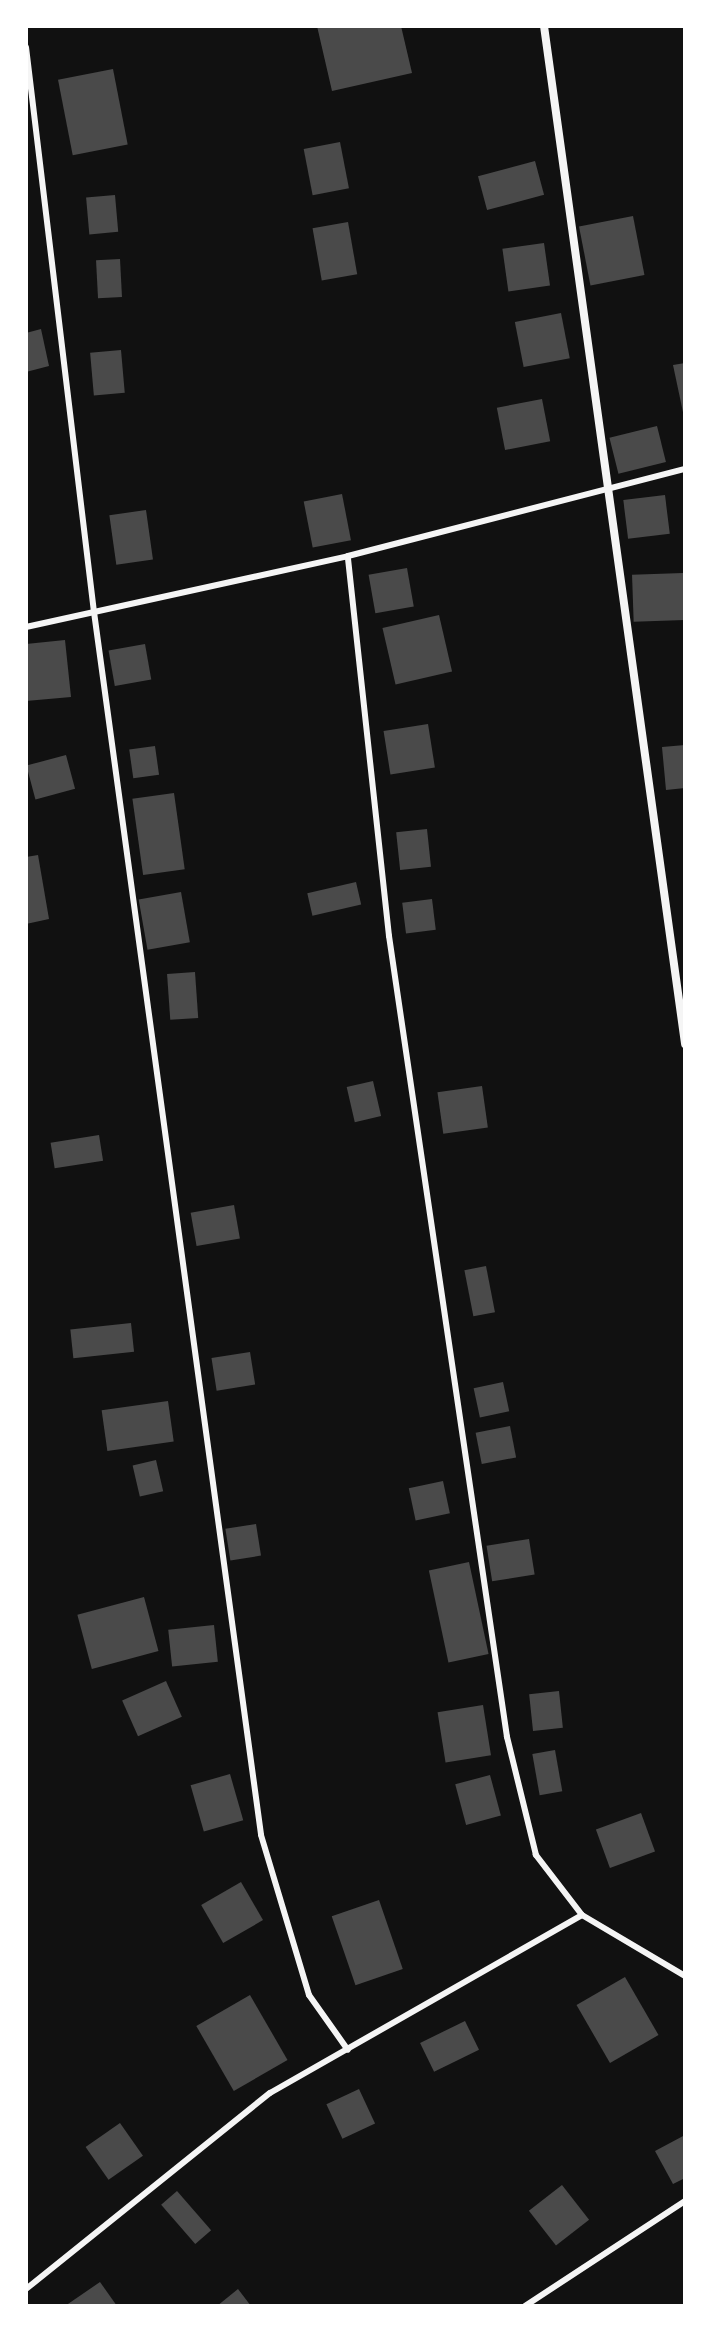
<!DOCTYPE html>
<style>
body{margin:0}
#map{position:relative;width:711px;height:2332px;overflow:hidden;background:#111;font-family:Inter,sans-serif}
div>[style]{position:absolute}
.building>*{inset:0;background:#4a4a4a;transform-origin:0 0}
.service>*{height:6px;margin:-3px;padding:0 3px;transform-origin:3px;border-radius:3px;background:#f5f5f5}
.minor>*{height:8px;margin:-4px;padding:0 4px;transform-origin:4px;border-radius:4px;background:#f5f5f5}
span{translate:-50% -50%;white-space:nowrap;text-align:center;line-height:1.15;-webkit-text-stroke:7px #fff;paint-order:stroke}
.frame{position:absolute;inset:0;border:28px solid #fff;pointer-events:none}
</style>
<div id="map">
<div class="building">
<div style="clip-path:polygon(317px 26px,401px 26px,412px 73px,332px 91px)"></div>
<div style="left:113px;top:69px;width:77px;height:56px;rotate:79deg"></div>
<div style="left:340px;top:142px;width:47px;height:37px;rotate:79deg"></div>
<div style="left:535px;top:161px;width:35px;height:59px;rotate:75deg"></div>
<div style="left:115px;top:195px;width:37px;height:29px;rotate:85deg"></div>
<div style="left:633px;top:216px;width:60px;height:55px;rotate:79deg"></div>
<div style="left:348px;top:222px;width:53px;height:36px;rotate:80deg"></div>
<div style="left:544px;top:243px;width:43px;height:42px;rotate:82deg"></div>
<div style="left:120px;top:259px;width:38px;height:24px;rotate:87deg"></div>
<div style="left:561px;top:313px;width:46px;height:47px;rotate:79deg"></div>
<div style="clip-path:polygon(41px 329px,49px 366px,26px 372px,26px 333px)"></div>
<div style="left:121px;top:350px;width:43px;height:31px;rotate:85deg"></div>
<div style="clip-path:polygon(685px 363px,685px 417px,684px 417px,673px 365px)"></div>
<div style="left:542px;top:399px;width:43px;height:46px;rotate:79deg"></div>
<div style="left:657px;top:426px;width:37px;height:49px;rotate:76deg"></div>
<div style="left:342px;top:494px;width:47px;height:39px;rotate:79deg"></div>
<div style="left:665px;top:495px;width:39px;height:42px;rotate:83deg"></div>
<div style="left:146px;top:510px;width:50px;height:37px;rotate:82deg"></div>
<div style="left:407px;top:568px;width:39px;height:39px;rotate:80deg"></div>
<div style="left:683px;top:573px;width:47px;height:51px;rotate:88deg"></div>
<div style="left:439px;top:615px;width:58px;height:58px;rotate:77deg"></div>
<div style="clip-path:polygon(65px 640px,71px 697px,26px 701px,26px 644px)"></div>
<div style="left:145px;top:644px;width:36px;height:37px;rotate:80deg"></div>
<div style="left:428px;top:724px;width:44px;height:45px;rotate:81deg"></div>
<div style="clip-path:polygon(685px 745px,685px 788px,666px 790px,662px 747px)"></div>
<div style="left:155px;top:746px;width:29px;height:26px;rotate:82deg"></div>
<div style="left:66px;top:755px;width:35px;height:41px;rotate:75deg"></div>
<div style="left:174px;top:793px;width:77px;height:42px;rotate:82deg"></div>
<div style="left:427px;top:829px;width:38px;height:31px;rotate:84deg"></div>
<div style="clip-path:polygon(38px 855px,49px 919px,26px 924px,26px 857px)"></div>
<div style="left:356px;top:882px;width:23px;height:50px;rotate:77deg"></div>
<div style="left:181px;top:892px;width:51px;height:43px;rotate:80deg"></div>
<div style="left:432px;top:899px;width:31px;height:30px;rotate:83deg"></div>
<div style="left:195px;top:972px;width:46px;height:28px;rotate:86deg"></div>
<div style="left:373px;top:1081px;width:36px;height:27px;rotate:77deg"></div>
<div style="left:482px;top:1086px;width:42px;height:45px;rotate:82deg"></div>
<div style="left:99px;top:1135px;width:26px;height:49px;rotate:81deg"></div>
<div style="left:234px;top:1205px;width:34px;height:44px;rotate:80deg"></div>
<div style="left:486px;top:1266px;width:47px;height:22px;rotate:79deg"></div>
<div style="left:131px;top:1323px;width:29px;height:61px;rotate:84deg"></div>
<div style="left:250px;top:1352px;width:33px;height:39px;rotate:81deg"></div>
<div style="left:503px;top:1382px;width:30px;height:30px;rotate:78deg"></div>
<div style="left:168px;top:1401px;width:41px;height:67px;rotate:82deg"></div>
<div style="left:510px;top:1426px;width:32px;height:35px;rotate:79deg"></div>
<div style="left:156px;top:1460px;width:32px;height:24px;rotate:77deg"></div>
<div style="left:443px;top:1481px;width:33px;height:35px;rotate:78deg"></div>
<div style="left:256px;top:1524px;width:32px;height:31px;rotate:81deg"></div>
<div style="left:529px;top:1539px;width:36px;height:43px;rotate:81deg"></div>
<div style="left:469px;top:1562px;width:94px;height:41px;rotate:78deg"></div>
<div style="left:144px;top:1597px;width:56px;height:69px;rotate:75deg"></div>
<div style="left:214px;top:1625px;width:37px;height:46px;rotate:84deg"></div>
<div style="left:166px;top:1681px;width:39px;height:48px;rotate:66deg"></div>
<div style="left:559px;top:1691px;width:37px;height:30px;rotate:84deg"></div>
<div style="left:483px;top:1705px;width:51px;height:46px;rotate:81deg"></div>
<div style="left:555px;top:1750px;width:42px;height:23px;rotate:80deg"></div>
<div style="left:230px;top:1774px;width:48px;height:41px;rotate:74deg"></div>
<div style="left:490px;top:1775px;width:42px;height:36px;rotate:75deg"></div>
<div style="left:641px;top:1813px;width:41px;height:48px;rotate:70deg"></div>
<div style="left:241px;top:1882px;width:44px;height:46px;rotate:60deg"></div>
<div style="left:379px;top:1900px;width:73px;height:50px;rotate:71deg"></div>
<div style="left:625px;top:1977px;width:67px;height:56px;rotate:60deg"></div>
<div style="left:250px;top:1995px;width:75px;height:62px;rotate:60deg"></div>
<div style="left:465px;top:2021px;width:32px;height:50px;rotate:64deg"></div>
<div style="left:359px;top:2089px;width:38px;height:36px;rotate:65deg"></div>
<div style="left:120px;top:2123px;width:40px;height:42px;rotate:55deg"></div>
<div style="clip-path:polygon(685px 2135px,685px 2178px,673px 2184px,655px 2151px)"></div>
<div style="left:562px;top:2185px;width:44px;height:42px;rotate:52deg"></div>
<div style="left:177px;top:2191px;width:52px;height:21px;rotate:49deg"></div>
<div style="clip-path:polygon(100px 2282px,117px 2306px,65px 2306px)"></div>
<div style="clip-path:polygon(238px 2289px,251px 2306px,217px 2306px)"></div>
</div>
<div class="service">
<div style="left:26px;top:47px;width:569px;rotate:83.14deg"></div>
<div style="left:94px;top:612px;width:1234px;rotate:82.22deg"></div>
<div style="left:261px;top:1835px;width:167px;rotate:73.3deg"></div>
<div style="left:309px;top:1995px;width:67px;rotate:54.7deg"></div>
<div style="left:26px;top:627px;width:330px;rotate:-12.4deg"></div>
<div style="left:582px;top:1915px;width:76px;rotate:-127.5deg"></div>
<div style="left:536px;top:1855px;width:122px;rotate:-103.8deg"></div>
<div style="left:507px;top:1737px;width:810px;rotate:-98.38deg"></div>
<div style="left:389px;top:936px;width:382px;rotate:-96.2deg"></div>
<div style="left:348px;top:556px;width:348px;rotate:-14.5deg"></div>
<div style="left:26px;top:2289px;width:313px;rotate:-38.8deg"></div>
<div style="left:270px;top:2093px;width:359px;rotate:-29.7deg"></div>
<div style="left:582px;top:1915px;width:120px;rotate:30.6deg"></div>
<div style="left:525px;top:2306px;width:191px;rotate:-33.3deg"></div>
</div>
<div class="minor">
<div style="left:544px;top:26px;width:1028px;rotate:82.11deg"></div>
</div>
<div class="frame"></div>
</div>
